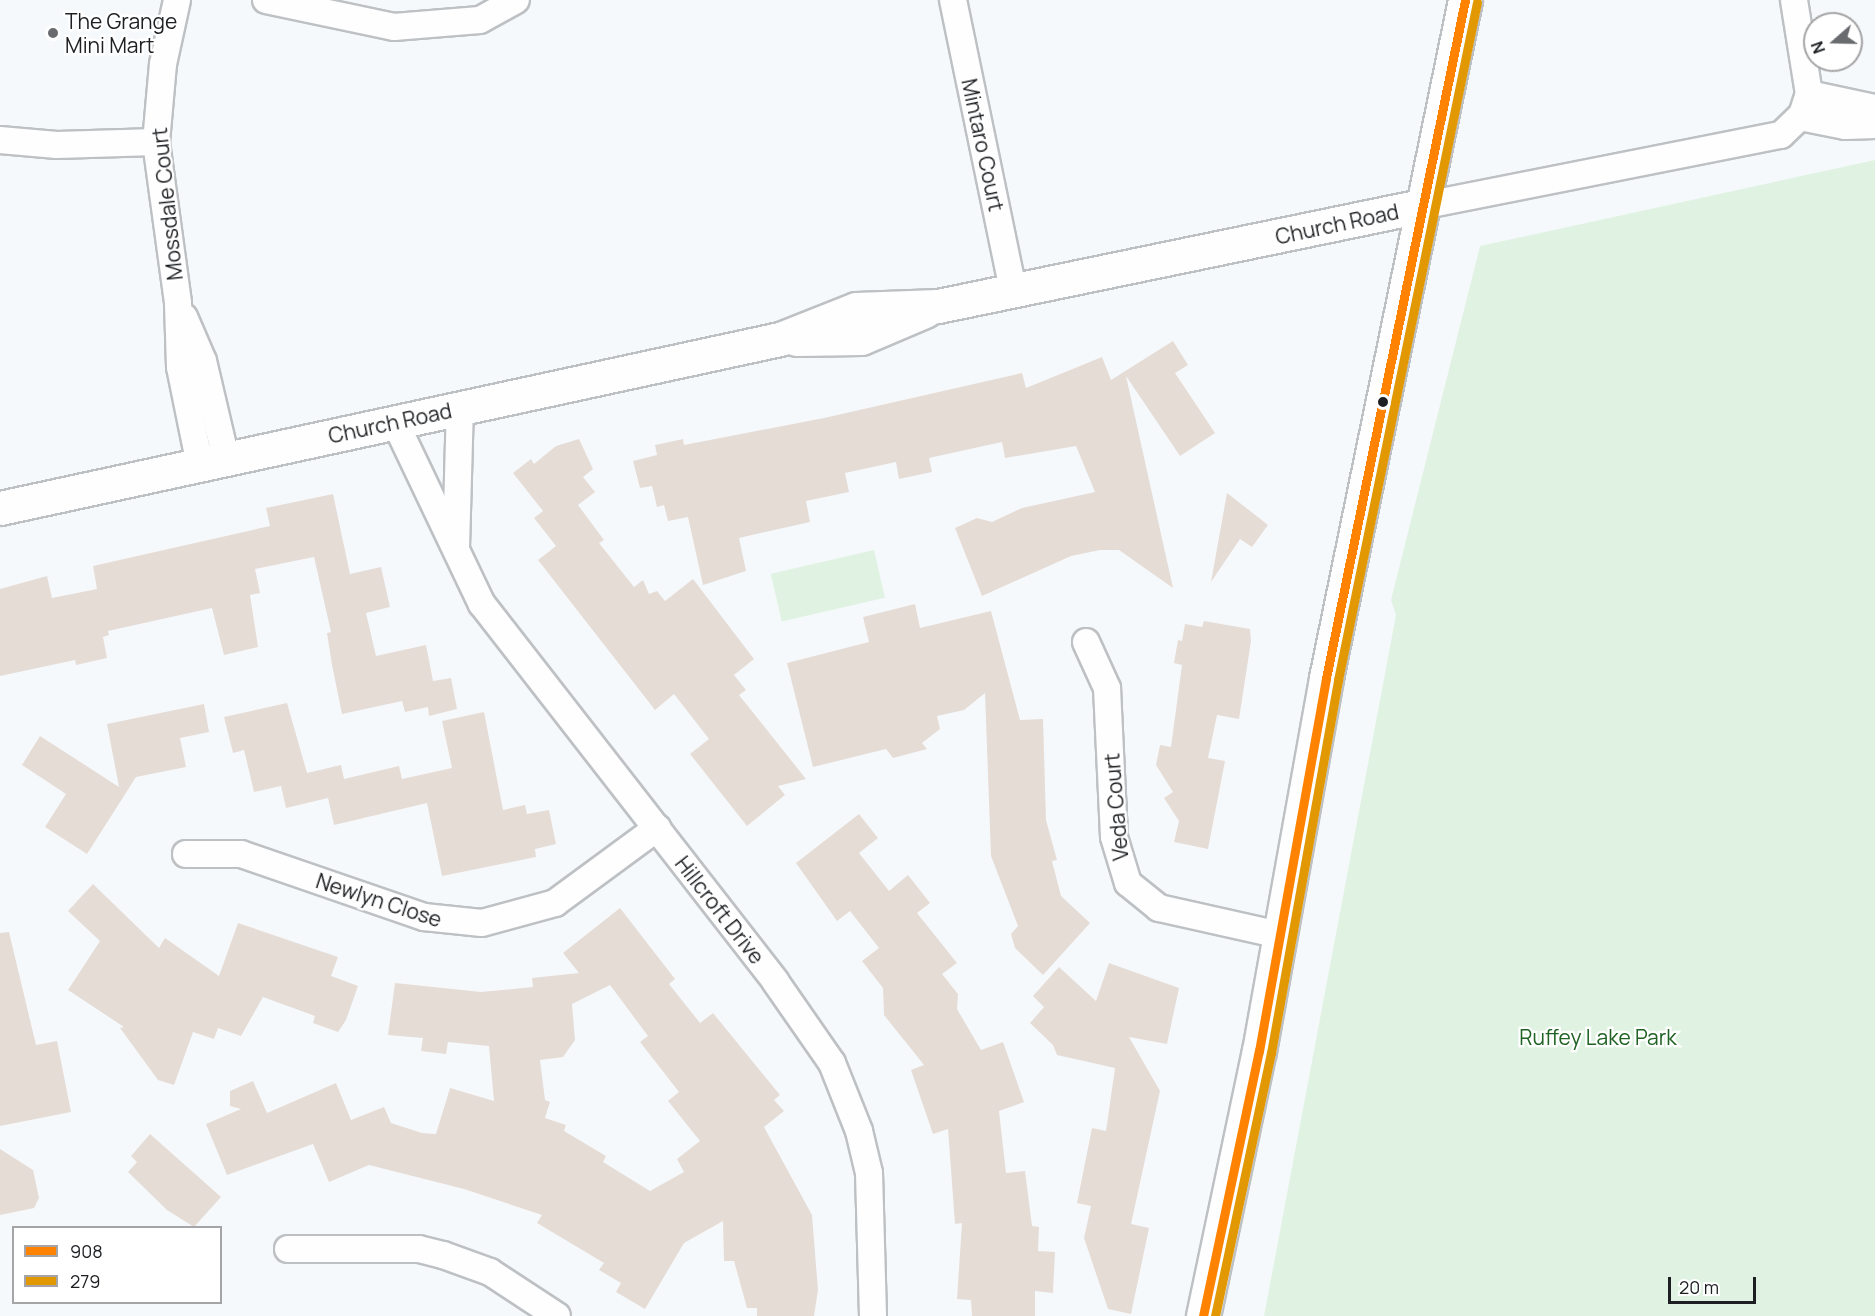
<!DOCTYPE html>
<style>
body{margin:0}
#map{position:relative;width:1875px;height:1316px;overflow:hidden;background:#f6f9fc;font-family:Manrope,sans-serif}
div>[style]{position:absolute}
.green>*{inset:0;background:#e0f3e2;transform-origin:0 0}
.building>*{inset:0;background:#e6dcd6}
.roads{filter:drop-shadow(2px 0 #bec1c4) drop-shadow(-2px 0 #bec1c4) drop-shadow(0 2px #bec1c4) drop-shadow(0 -2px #bec1c4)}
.street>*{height:26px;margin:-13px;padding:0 13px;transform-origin:13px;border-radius:13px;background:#fefeff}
.secondary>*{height:33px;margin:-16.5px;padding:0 16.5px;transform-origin:16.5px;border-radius:16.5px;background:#fefeff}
.primary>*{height:33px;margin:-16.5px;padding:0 16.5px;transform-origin:16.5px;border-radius:16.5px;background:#fefeff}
.bus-1>*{height:9px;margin:-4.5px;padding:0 4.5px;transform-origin:4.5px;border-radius:4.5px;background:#ff8200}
.bus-2>*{height:9px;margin:-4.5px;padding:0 4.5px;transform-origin:4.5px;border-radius:4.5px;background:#e19803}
.dots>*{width:16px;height:16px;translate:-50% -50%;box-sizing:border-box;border:3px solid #fff;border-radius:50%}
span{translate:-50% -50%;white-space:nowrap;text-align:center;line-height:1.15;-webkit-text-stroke:4.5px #fff;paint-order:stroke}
.poi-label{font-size:21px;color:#1d1f22}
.left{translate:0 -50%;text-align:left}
.street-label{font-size:21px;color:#1d1f22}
.park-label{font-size:21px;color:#1f6223}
.legend{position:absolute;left:12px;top:1226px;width:210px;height:78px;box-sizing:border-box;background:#fff;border:2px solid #a5a5a7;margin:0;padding:8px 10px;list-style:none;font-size:18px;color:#1d1f22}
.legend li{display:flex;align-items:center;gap:12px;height:30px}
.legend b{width:30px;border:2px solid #a5a5a7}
.north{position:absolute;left:1803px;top:12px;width:60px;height:60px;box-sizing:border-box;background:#fff;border:2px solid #a5a5a7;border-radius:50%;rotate:250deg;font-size:16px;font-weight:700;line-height:24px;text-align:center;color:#1d1f22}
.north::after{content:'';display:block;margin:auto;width:21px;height:27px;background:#696b6e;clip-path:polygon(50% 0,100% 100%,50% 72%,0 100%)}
.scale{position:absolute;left:1668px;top:1277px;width:88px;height:27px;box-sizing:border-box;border:3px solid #1d1f22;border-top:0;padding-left:8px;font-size:18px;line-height:21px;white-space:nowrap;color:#1d1f22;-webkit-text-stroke:4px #fff;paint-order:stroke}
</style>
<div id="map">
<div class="green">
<div style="clip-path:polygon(1875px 160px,1875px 1316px,1264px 1316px,1396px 615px,1391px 600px,1480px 246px)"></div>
<div style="left:874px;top:550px;width:49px;height:106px;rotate:77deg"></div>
</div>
<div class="building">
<div style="clip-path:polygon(1173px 341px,1188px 365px,1175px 373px,1215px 433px,1180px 456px,1126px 376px,1173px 588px,1119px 550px,1100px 550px,1071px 556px,982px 596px,955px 528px,977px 518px,992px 522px,1022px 508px,1095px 492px,1076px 446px,1005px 458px,1002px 442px,929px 458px,932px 472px,899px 479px,896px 462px,845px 473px,849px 492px,806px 501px,810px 522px,739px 538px,746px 571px,703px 585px,688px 517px,668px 521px,664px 505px,657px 507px,652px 486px,640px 488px,633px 461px,657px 455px,655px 445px,683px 439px,684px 445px,824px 418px,1022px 373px,1026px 388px,1102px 357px,1111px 380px)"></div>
<div style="clip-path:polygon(579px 439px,593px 469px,583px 477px,595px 492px,578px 505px,604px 540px,599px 543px,634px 587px,643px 580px,649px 594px,657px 591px,665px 601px,693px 579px,754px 659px,734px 675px,746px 690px,739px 695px,806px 779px,778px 786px,785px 795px,747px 826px,690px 754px,709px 739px,674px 694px,655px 710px,538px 560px,556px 546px,534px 518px,543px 511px,513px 473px,531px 459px,534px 464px,556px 446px)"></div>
<div style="clip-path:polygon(1227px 493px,1268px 525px,1252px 547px,1240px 539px,1211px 582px)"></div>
<div style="clip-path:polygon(333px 494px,350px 574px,381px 567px,390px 607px,366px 613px,376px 656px,426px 645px,433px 681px,451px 678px,457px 709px,429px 716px,428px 707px,405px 712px,402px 701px,342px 714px,332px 665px,327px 633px,331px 632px,314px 557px,255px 569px,260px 593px,250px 595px,258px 647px,224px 655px,212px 608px,108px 631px,109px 635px,103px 637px,107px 658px,76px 665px,75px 660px,0 676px,0 589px,47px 576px,52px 598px,97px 589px,93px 566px,270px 526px,266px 508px)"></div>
<div style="clip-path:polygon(915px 604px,920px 628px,991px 611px,1020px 720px,1043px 719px,1046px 820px,1057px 860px,1052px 861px,1061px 896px,1090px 923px,1043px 975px,1015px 948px,1011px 934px,1018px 926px,991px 856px,985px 693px,964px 710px,937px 716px,940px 729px,922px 743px,927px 749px,893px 758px,886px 749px,813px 767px,787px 663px,869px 642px,863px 617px)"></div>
<div style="clip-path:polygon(1204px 621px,1250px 629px,1251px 641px,1239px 719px,1217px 715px,1208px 758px,1225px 761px,1208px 849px,1174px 842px,1179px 821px,1164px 798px,1173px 792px,1156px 765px,1160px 745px,1171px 747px,1182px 665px,1174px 663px,1178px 640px,1182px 641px,1185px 624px,1202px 627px)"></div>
<div style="clip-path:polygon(287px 703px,307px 773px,341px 765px,344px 779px,399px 766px,402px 779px,452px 768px,442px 721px,484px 712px,503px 810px,525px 805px,527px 814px,549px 810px,556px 844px,535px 849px,536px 857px,442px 876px,427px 803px,334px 825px,328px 798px,286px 808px,281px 786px,254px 792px,244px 750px,233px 753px,224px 717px)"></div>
<div style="clip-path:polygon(204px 704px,209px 732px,180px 738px,186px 767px,136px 777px,87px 854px,45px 827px,66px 794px,22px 765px,40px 736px,119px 787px,107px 724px)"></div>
<div style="clip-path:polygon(859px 814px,878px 838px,859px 853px,889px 891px,908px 875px,930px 903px,917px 913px,957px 963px,942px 974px,958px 994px,957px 1009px,981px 1050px,1003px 1042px,1024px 1102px,999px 1111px,1006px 1173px,1025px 1171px,1032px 1226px,1039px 1227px,1038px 1251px,1055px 1252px,1053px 1293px,1035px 1291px,1035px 1316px,972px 1316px,971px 1300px,957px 1299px,962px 1223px,955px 1224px,948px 1129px,933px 1134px,911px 1070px,924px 1065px,884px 1015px,883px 988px,862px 961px,879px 948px,850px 911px,837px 921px,796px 863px)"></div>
<div style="clip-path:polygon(93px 884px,159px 948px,165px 938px,219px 976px,238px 923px,338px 957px,331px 976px,358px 986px,346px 1020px,338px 1032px,313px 1023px,315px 1016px,263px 997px,241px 1036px,218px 1028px,214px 1039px,193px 1032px,174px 1085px,158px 1080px,120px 1028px,124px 1027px,68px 990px,100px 941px,68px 911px)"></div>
<div style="clip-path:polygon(evenodd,620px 908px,675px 979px,669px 984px,700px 1023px,713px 1013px,780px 1095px,774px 1100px,784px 1111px,764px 1127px,812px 1215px,818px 1290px,814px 1316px,757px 1316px,757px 1308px,747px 1308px,734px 1261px,724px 1261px,723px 1221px,684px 1243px,645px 1309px,616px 1292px,621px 1283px,599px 1270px,604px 1263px,537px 1223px,542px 1215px,464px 1189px,369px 1165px,329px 1182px,313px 1144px,227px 1175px,206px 1124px,241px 1109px,230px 1106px,230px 1091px,253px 1081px,267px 1113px,336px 1083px,351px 1120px,384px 1107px,391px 1123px,422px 1133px,436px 1134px,450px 1088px,494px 1101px,489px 1046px,448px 1042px,446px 1054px,421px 1051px,423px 1038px,388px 1035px,395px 983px,481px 992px,533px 987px,532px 978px,579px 973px,563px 953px,620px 908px,610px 985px,648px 1036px,640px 1042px,679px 1092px,668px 1101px,700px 1141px,677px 1159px,684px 1172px,650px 1191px,603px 1162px,606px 1156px,564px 1131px,566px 1125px,545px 1118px,550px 1102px,545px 1100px,540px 1060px,563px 1057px,575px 1040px,572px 1004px,610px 985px)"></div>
<div style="clip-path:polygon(9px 932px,36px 1045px,57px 1041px,71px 1112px,0 1126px,0 933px)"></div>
<div style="clip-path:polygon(1109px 963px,1179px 988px,1167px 1044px,1129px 1037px,1160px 1091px,1131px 1224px,1149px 1228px,1131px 1314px,1108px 1309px,1084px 1238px,1091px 1206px,1077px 1203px,1092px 1128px,1106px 1131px,1115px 1068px,1057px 1055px,1053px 1045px,1030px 1023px,1044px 1007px,1033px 996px,1059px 967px,1096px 1001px)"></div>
<div style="clip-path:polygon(150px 1134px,221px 1197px,194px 1227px,167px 1210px,128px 1172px,137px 1162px,131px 1156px)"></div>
<div style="clip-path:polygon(0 1149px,33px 1170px,39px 1198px,34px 1208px,0 1215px)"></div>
</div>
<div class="roads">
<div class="street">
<div style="left:177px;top:0;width:66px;rotate:102.3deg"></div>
<div style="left:163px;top:64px;width:78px;rotate:95.1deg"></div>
<div style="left:156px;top:142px;width:162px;rotate:82.2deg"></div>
<div style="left:178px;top:303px;width:64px;rotate:88.2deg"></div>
<div style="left:180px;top:367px;width:100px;rotate:78.5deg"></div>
<div style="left:266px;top:0;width:131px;rotate:11.9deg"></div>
<div style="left:394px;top:27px;width:86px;rotate:-4.7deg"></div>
<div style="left:480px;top:20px;width:41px;rotate:-29.1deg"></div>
<div style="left:953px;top:0;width:297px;rotate:78.3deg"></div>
<div style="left:1809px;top:94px;width:67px;rotate:12deg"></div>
<div style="left:1800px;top:117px;width:46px;rotate:11.3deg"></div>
<div style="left:1845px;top:126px;width:30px;rotate:-2deg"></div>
<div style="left:0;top:140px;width:57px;rotate:5deg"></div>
<div style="left:57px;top:145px;width:99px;rotate:-1.7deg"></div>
<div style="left:1421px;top:206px;width:367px;rotate:-11.2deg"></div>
<div style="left:1781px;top:135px;width:29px;rotate:-44deg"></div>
<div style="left:1802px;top:115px;width:22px;rotate:-72deg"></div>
<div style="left:1809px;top:94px;width:95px;rotate:-99.1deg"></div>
<div style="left:184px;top:317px;width:48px;rotate:66.6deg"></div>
<div style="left:203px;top:361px;width:101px;rotate:76.8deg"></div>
<div style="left:395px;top:422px;width:202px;rotate:64.5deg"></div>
<div style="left:482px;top:604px;width:477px;rotate:52.1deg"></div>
<div style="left:775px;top:981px;width:100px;rotate:55.2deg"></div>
<div style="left:832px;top:1063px;width:73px;rotate:68.3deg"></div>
<div style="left:859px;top:1131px;width:43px;rotate:76.6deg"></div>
<div style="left:869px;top:1173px;width:143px;rotate:88.4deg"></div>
<div style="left:456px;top:548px;width:140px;rotate:-88.4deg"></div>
<div style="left:1086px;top:642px;width:51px;rotate:65.5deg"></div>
<div style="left:1107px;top:688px;width:149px;rotate:87.3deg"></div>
<div style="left:1114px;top:837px;width:48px;rotate:73.1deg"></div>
<div style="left:1128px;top:883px;width:40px;rotate:39deg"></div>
<div style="left:1159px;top:908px;width:124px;rotate:12.6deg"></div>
<div style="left:186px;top:854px;width:55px"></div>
<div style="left:241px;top:854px;width:194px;rotate:19deg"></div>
<div style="left:424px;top:917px;width:58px;rotate:5.9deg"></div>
<div style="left:482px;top:923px;width:76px;rotate:-15.3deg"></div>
<div style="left:555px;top:903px;width:127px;rotate:-36.3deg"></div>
<div style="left:288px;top:1249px;width:131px"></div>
<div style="left:419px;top:1249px;width:25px;rotate:14deg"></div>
<div style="left:443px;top:1255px;width:50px;rotate:19.9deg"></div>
<div style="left:490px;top:1272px;width:80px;rotate:33.3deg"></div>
</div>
<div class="secondary">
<div style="left:796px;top:339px;width:65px;rotate:-0.9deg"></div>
<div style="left:861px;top:338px;width:69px;rotate:-22.9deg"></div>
<div style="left:0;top:508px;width:798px;rotate:-12.23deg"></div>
<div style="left:780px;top:339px;width:82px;rotate:-21.5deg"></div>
<div style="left:856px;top:309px;width:82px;rotate:-2.1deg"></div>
<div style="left:938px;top:306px;width:493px;rotate:-11.7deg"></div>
</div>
<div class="primary">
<div style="left:1203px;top:1316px;width:271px;rotate:-78.1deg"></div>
<div style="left:1259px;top:1051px;width:379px;rotate:-79.8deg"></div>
<div style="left:1326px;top:678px;width:692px;rotate:-78.41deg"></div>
</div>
</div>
<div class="bus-1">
<div style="left:1203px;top:1316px;width:271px;rotate:-78.1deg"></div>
<div style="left:1259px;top:1051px;width:379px;rotate:-79.8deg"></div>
<div style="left:1326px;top:678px;width:692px;rotate:-78.41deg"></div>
</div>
<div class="bus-2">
<div style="left:1215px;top:1316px;width:269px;rotate:-78deg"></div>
<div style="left:1271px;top:1053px;width:379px;rotate:-79.8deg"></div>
<div style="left:1338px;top:680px;width:692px;rotate:-78.41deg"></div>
</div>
<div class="dots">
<div style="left:53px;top:33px;background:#696b6e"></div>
<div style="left:1383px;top:402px;background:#1d1f22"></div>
</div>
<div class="poi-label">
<span class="left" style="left:65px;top:33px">The Grange<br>Mini Mart</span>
</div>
<div class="street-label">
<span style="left:983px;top:145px;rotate:78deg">Mintaro Court</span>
<span style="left:167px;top:204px;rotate:-96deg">Mossdale Court</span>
<span style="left:1337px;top:224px;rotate:-12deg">Church Road</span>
<span style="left:390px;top:423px;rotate:-12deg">Church Road</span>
<span style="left:1116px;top:807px;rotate:-95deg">Veda Court</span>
<span style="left:379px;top:900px;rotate:18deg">Newlyn Close</span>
<span style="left:720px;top:910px;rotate:52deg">Hillcroft Drive</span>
</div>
<div class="park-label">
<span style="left:1598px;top:1037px">Ruffey Lake Park</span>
</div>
<ul class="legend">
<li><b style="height:8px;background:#ff8200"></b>908</li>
<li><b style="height:8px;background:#e19803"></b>279</li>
</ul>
<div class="north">N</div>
<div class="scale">20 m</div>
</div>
